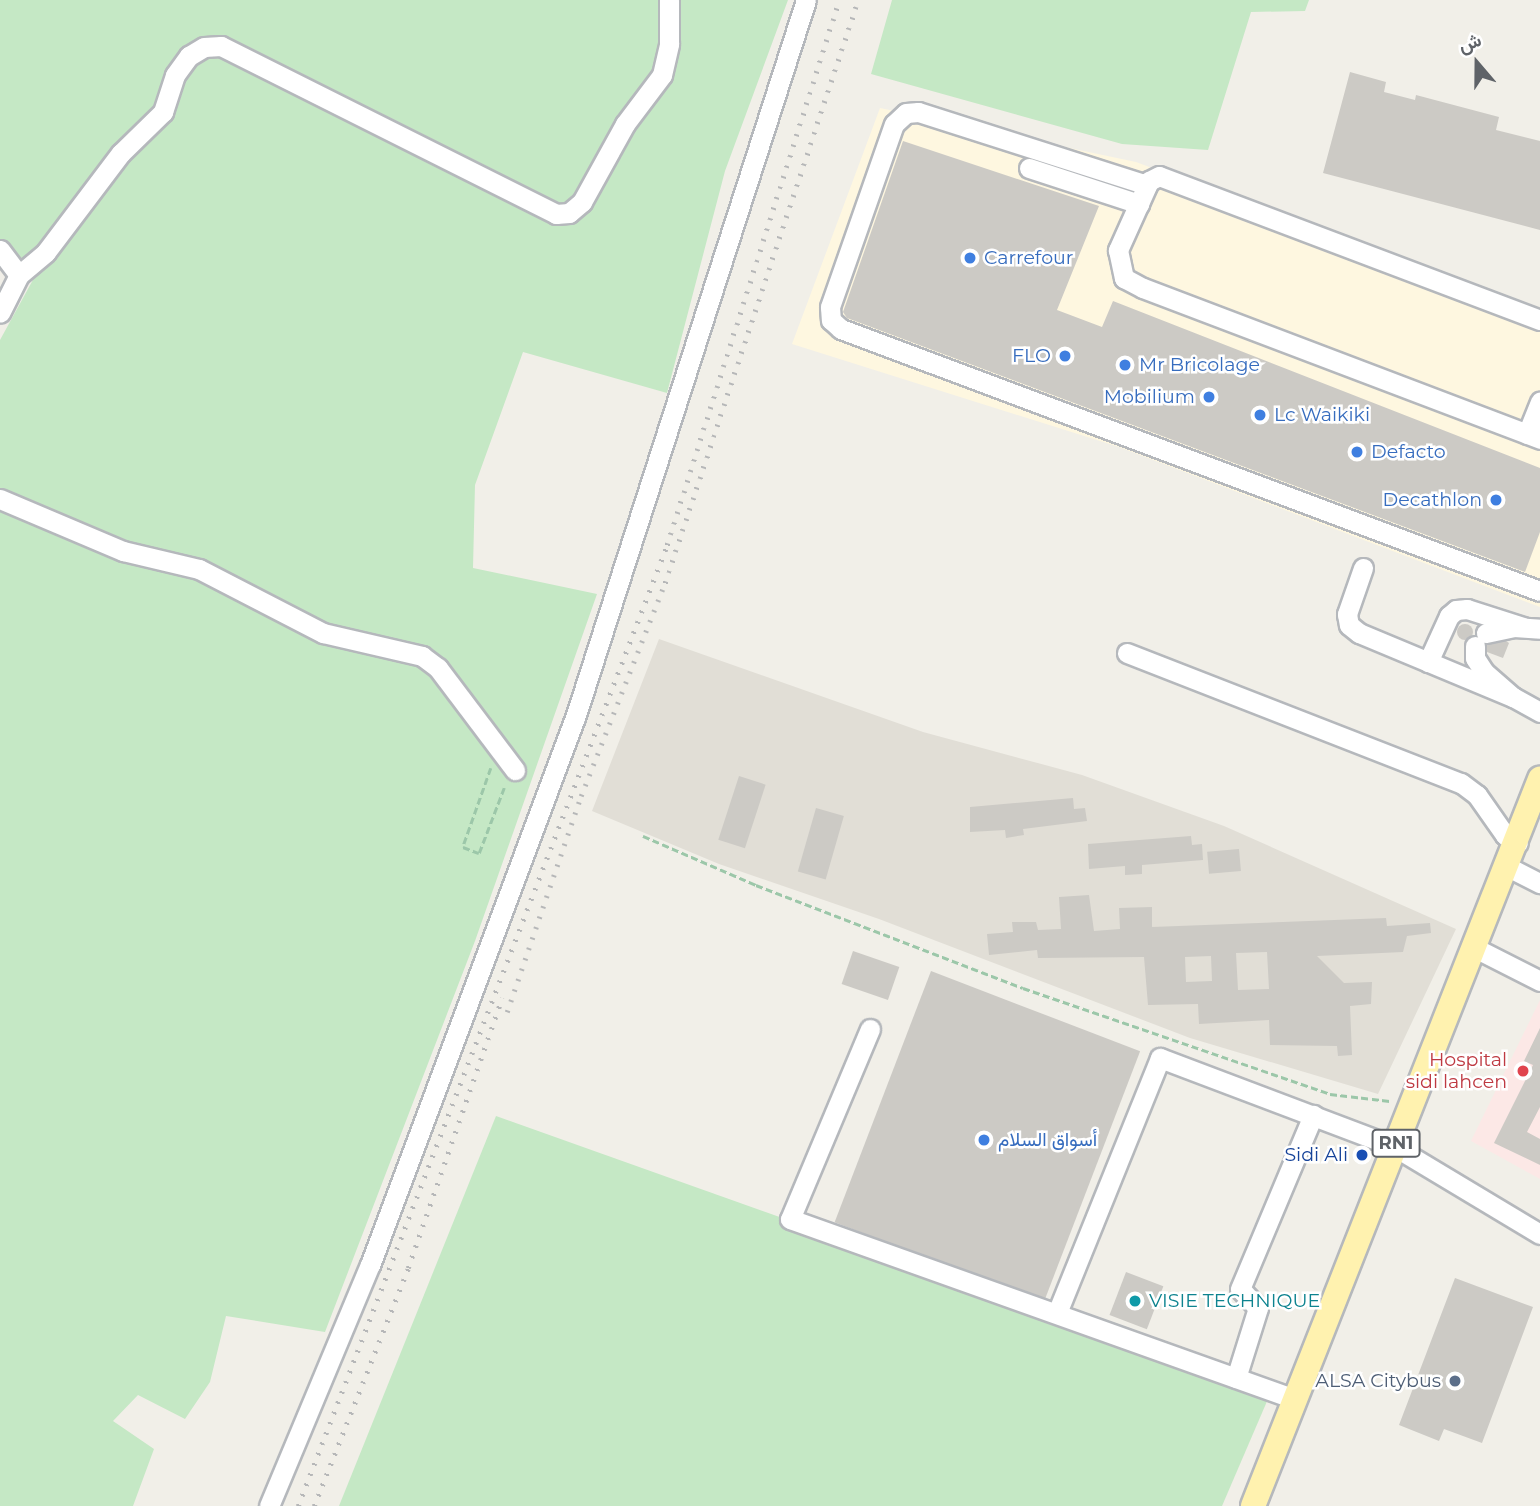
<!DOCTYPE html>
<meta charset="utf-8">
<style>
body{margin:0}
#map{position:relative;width:1540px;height:1506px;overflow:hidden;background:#f1efe8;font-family:Montserrat,Vazirmatn,sans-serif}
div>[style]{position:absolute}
.commercial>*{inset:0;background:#fef7e0}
.education>*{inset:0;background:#e1ded6}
.medical>*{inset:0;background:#fce8e6}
.green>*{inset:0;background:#c5e8c5}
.building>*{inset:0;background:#cccac5;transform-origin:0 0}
.round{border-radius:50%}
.path>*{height:2.5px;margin-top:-1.25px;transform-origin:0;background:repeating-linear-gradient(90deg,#9cc7a9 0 7px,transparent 0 10.5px)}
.roads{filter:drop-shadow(2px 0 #b5b8bc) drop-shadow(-2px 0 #b5b8bc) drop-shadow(0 2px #b5b8bc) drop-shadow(0 -2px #b5b8bc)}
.minor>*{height:19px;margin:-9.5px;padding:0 9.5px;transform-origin:9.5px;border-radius:9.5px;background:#fff}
.major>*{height:24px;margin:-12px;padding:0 12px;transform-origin:12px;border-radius:12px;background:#fff2af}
.rail>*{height:4.5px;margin-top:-2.25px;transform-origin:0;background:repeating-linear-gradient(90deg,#b6b7b8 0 2px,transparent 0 11px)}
.dots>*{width:19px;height:19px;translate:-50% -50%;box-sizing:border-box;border:4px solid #fff;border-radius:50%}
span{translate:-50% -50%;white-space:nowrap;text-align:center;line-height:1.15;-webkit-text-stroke:5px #fff;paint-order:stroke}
.shield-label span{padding:2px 5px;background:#fff;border:2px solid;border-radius:5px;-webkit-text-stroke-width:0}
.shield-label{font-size:18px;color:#5f6368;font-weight:700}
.shop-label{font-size:19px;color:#366cbe}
.left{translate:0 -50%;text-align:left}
.right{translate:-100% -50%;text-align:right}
.health-label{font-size:19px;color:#be3a42}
.transit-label{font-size:19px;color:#164399}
.culture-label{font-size:19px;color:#0d838f}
.service-label{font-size:19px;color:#4e5e75}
.north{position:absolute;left:1442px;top:28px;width:70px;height:70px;-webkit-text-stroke:5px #fff;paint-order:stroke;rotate:340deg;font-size:19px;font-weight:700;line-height:28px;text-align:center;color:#5f6368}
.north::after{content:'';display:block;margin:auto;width:24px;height:32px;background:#5f6368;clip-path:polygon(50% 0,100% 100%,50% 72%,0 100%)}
</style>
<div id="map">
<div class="commercial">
<div style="clip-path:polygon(880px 108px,1136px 162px,1540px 313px,1540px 607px,1119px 447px,792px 344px)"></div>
</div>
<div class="education">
<div style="clip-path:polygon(659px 639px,923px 732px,1082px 775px,1224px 826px,1456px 929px,1378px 1094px,1190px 1038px,879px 919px,719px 864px,592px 811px)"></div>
</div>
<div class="medical">
<div style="clip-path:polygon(1540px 1000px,1540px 1179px,1471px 1141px)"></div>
</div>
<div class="green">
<div style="clip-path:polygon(0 0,788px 0,725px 171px,667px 393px,523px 352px,475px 485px,473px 568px,597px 594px,475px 941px,325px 1332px,226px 1316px,210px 1382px,185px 1419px,138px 1395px,113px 1421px,154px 1449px,133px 1506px,0 1506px,0 340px,40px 267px,0 250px)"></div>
<div style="clip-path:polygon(892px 0,1309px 0,1305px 11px,1251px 12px,1208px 150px,1122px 144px,871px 74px)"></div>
<div style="clip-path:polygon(496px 1116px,1271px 1392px,1222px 1506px,339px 1506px)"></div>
</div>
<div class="building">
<div style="clip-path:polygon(1350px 72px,1386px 82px,1384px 92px,1415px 100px,1416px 95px,1499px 117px,1496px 130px,1540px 141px,1540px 230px,1323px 173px)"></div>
<div style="clip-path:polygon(903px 141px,1099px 206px,1057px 310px,1102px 327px,1113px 301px,1540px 468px,1540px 532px,1525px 572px,847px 318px,843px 312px)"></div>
<div class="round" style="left:1457px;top:624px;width:16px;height:16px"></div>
<div style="clip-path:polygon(1506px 641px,1509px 643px,1503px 658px,1487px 652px,1487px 645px)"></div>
<div style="left:739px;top:776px;width:28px;height:67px;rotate:18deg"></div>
<div style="clip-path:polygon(1073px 798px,1074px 809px,1085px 808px,1087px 821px,1023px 829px,1024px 835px,1006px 838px,1005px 830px,970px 832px,970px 807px)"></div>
<div style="left:816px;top:808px;width:29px;height:66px;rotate:16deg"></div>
<div style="clip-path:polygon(1191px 836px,1192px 845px,1202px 844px,1203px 860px,1142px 865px,1142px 874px,1125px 875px,1125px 866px,1089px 869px,1088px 844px)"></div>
<div style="left:1239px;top:849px;width:22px;height:32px;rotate:85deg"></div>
<div style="clip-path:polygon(evenodd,1089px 895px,1094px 931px,1120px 929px,1119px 908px,1152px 907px,1152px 927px,1386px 918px,1387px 926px,1430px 923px,1431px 933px,1407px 936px,1403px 952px,1317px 956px,1344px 983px,1372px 982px,1371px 1004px,1350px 1006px,1352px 1055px,1338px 1056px,1337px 1046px,1270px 1045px,1269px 1020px,1199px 1024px,1198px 1004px,1148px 1005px,1144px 957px,1038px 958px,1037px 950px,989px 955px,987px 934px,1013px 932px,1012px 922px,1036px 922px,1038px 930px,1061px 929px,1059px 897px,1089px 895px,1267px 952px,1269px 989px,1238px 990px,1236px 953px,1267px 952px,1089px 895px,1211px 956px,1212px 981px,1186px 982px,1185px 957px,1211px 956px)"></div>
<div style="left:853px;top:951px;width:49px;height:35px;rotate:19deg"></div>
<div style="left:931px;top:971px;width:224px;height:269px;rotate:21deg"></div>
<div style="clip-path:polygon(1540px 1028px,1540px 1107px,1527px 1132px,1540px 1139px,1540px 1165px,1494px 1143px,1533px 1065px,1524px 1061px)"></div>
<div style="left:1126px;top:1272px;width:40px;height:46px;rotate:21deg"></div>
<div style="clip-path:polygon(1455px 1278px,1533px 1307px,1482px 1443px,1444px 1429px,1439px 1441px,1399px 1425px)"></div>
</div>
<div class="path">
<div style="left:491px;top:768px;width:84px;rotate:109.5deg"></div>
<div style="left:463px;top:847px;width:17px;rotate:21deg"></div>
<div style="left:479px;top:853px;width:70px;rotate:-69deg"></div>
<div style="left:643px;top:836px;width:123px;rotate:23.4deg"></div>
<div style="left:756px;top:885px;width:286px;rotate:21.1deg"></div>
<div style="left:1023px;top:988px;width:325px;rotate:19deg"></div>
<div style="left:1330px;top:1094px;width:60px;rotate:6.7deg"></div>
</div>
<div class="roads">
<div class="minor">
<div style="left:1029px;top:168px;width:116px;rotate:18.1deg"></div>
<div style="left:1147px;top:185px;width:240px;rotate:-162.3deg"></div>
<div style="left:918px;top:112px;width:12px;rotate:175deg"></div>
<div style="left:906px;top:113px;width:16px;rotate:137deg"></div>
<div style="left:894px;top:124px;width:194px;rotate:109.3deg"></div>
<div style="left:830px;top:307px;width:13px;rotate:86deg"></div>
<div style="left:831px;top:320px;width:13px;rotate:42deg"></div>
<div style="left:841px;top:329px;width:746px;rotate:20.55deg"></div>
<div style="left:0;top:250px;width:31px;rotate:53deg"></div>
<div style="left:19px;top:275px;width:42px;rotate:116.6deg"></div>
<div style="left:19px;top:275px;width:35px;rotate:-40deg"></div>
<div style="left:46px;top:252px;width:124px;rotate:-52.9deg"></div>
<div style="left:121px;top:153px;width:59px;rotate:-44.3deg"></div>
<div style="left:163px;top:112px;width:39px;rotate:-72deg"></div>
<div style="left:175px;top:75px;width:24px;rotate:-54deg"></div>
<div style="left:189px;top:56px;width:17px;rotate:-31deg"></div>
<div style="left:204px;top:47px;width:17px;rotate:-3deg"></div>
<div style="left:221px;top:46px;width:375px;rotate:26.6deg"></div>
<div style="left:556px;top:214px;width:13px;rotate:-4deg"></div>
<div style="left:569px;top:213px;width:17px;rotate:-40deg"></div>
<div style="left:582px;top:202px;width:89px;rotate:-61.1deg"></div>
<div style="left:625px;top:124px;width:61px;rotate:-52.9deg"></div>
<div style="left:662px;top:75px;width:32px;rotate:-77deg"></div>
<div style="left:669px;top:44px;width:44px;rotate:-90deg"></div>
<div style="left:1540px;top:320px;width:407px;rotate:-159.3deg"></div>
<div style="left:1159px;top:176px;width:11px;rotate:153deg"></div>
<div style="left:1149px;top:181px;width:76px;rotate:114.2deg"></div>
<div style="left:1118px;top:250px;width:29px;rotate:78deg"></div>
<div style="left:1124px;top:278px;width:21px;rotate:28deg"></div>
<div style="left:1143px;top:288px;width:425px;rotate:20.8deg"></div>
<div style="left:1527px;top:434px;width:35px;rotate:-68deg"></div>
<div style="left:0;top:499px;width:134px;rotate:22.9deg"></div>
<div style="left:123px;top:551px;width:78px;rotate:13.3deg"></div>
<div style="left:199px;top:569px;width:140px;rotate:27.3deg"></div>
<div style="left:323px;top:633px;width:102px;rotate:13.1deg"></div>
<div style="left:422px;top:656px;width:20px;rotate:37deg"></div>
<div style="left:438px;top:668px;width:128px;rotate:53deg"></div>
<div style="left:1363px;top:568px;width:49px;rotate:109.2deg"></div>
<div style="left:1347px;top:614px;width:11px;rotate:80deg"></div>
<div style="left:1349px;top:625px;width:13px;rotate:39deg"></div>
<div style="left:1359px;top:633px;width:167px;rotate:22.6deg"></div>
<div style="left:1486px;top:633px;width:29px;rotate:-12deg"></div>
<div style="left:1514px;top:627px;width:26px;rotate:4deg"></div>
<div style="left:1475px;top:646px;width:12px;rotate:90deg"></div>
<div style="left:1475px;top:658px;width:17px;rotate:57deg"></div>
<div style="left:1484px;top:672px;width:38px;rotate:41deg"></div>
<div style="left:1513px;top:697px;width:31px;rotate:29deg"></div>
<div style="left:1127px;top:653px;width:358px;rotate:21.3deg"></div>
<div style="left:1461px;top:783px;width:20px;rotate:37deg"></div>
<div style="left:1477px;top:795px;width:49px;rotate:55deg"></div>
<div style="left:1505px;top:835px;width:15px;rotate:32deg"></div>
<div style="left:1428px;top:662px;width:51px;rotate:-65.5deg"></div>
<div style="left:1449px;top:616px;width:9px;rotate:-41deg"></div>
<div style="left:1456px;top:610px;width:11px;rotate:-5deg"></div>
<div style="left:1467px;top:609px;width:59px;rotate:17.8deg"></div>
<div style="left:1508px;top:867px;width:36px;rotate:27deg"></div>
<div style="left:1475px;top:948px;width:73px;rotate:26.9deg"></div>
<div style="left:870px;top:1029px;width:206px;rotate:112.8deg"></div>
<div style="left:790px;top:1219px;width:536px;rotate:19.62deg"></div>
<div style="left:1057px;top:1313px;width:275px;rotate:-68deg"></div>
<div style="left:1160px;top:1058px;width:251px;rotate:20.7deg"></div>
<div style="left:1395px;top:1147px;width:169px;rotate:31deg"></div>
<div style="left:1236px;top:1378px;width:73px;rotate:-72.6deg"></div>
<div style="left:1258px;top:1308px;width:26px;rotate:-133deg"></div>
<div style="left:1240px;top:1289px;width:189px;rotate:-67.2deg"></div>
<div style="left:269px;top:1506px;width:261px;rotate:-67.3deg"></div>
<div style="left:370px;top:1265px;width:587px;rotate:-69.47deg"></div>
<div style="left:576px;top:715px;width:751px;rotate:-72.17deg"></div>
</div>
<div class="major">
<div style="left:1253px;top:1506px;width:782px;rotate:-68.46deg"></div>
</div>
</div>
<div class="rail">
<div style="left:507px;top:1012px;width:228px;rotate:-71.1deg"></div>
<div style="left:581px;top:796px;width:229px;rotate:-68.5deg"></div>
<div style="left:665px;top:583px;width:614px;rotate:-71.68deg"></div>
<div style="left:298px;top:1506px;width:1029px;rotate:-68.99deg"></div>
<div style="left:667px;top:545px;width:571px;rotate:-72.48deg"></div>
<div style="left:314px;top:1506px;width:256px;rotate:-68.4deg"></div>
<div style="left:408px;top:1268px;width:286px;rotate:-70.8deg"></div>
</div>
<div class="dots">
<div style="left:970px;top:258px;background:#3f7fe0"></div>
<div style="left:1065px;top:356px;background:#3f7fe0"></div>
<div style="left:1125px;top:365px;background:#3f7fe0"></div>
<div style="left:1209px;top:397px;background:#3f7fe0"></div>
<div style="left:1260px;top:415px;background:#3f7fe0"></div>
<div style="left:1357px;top:452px;background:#3f7fe0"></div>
<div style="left:1496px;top:500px;background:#3f7fe0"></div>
<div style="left:1523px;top:1071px;background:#e0444e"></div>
<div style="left:984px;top:1140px;background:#3f7fe0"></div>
<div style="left:1362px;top:1155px;background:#1a4fb4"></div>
<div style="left:1135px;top:1301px;background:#0f9aa8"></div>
<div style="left:1455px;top:1381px;background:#5c6f8a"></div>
</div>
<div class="shield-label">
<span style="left:1396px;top:1143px">RN1</span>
</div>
<div class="shop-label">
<span class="left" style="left:984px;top:258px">Carrefour</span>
<span class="right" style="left:1051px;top:356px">FLO</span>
<span class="left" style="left:1139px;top:365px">Mr Bricolage</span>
<span class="right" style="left:1195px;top:397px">Mobilium</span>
<span class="left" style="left:1274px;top:415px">Lc Waikiki</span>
<span class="left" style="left:1371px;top:452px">Defacto</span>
<span class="right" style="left:1482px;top:500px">Decathlon</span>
<span class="left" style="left:998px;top:1140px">أسواق السلام</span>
</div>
<div class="health-label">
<span class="right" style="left:1507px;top:1071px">Hospital<br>sidi lahcen</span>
</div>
<div class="transit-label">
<span class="right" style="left:1348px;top:1155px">Sidi Ali</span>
</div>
<div class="culture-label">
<span class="left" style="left:1149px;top:1301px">VISIE TECHNIQUE</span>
</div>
<div class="service-label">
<span class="right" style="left:1441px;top:1381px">ALSA Citybus</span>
</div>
<div class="north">ش</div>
</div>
